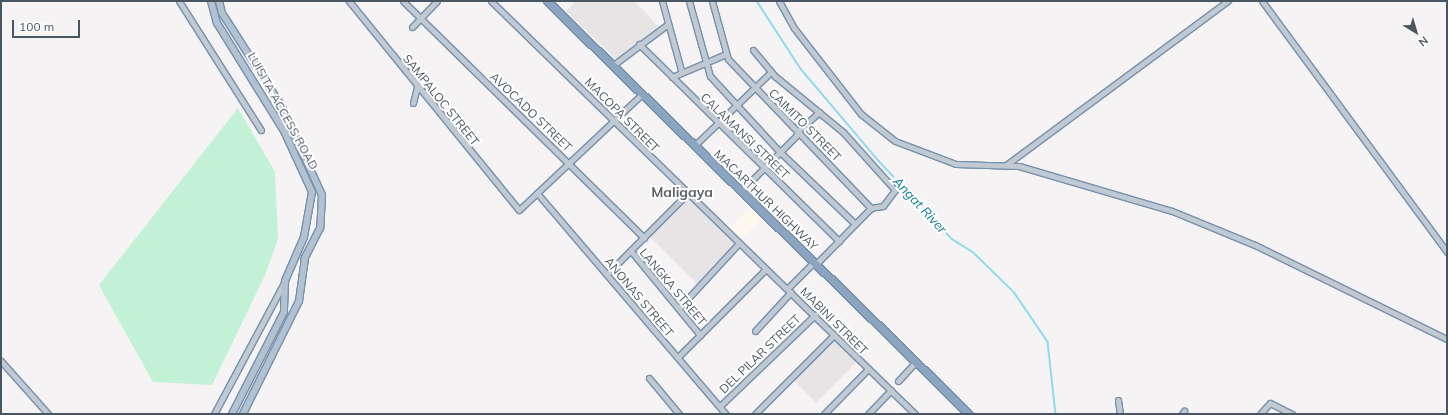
<!DOCTYPE html>
<style>
body{margin:0}
#map{position:relative;width:1448px;height:415px;overflow:hidden;background:#f5f3f3;font-family:Mulish,sans-serif}
div>[style]{position:absolute}
.commercial>*{inset:0;background:#fdf9ef;transform-origin:0 0}
.education>*{inset:0;background:#e6e4e5;transform-origin:0 0}
.green>*{inset:0;background:#c3f1d5}
.stream>*{height:1.5px;margin:-0.75px;padding:0 0.75px;transform-origin:0.75px;border-radius:0.75px;background:#90daee}
.roads{filter:drop-shadow(1px 0 #7690ad) drop-shadow(-1px 0 #7690ad) drop-shadow(0 1px #7690ad) drop-shadow(0 -1px #7690ad)}
.minor>*{height:5px;margin:-2.5px;padding:0 2.5px;transform-origin:2.5px;border-radius:2.5px;background:#c1cad2}
.major>*{height:6px;margin:-3px;padding:0 3px;transform-origin:3px;border-radius:3px;background:#b3c2d1}
.highway>*{height:7px;margin:-3.5px;padding:0 3.5px;transform-origin:3.5px;border-radius:3.5px;background:#8ba5c1}
span{translate:-50% -50%;white-space:nowrap;text-align:center;line-height:1.15;-webkit-text-stroke:4px #fff;paint-order:stroke}
.street-label{font-size:12px;color:#4a5661}
.water-label{font-size:13px;color:#0c7c9b;font-style:italic}
.quarter-label{font-size:14px;color:#5f6368;font-weight:700}
.frame{position:absolute;inset:0;border:2px solid #4a5661;pointer-events:none}
.north{position:absolute;left:1396px;top:12px;width:40px;height:40px;-webkit-text-stroke:3px #fff;paint-order:stroke;rotate:142deg;font-size:11px;font-weight:700;line-height:16px;text-align:center;color:#4a5661}
.north::after{content:'';display:block;margin:auto;width:14px;height:18px;background:#4a5661;clip-path:polygon(50% 0,100% 100%,50% 72%,0 100%)}
.scale{position:absolute;left:12px;top:20px;width:68px;height:18px;box-sizing:border-box;border:2px solid #4a5661;border-top:0;padding-left:5px;font-size:12px;line-height:14px;white-space:nowrap;color:#4a5661;-webkit-text-stroke:3px #fff;paint-order:stroke}
</style>
<div id="map">
<div class="commercial">
<div style="left:750px;top:208px;width:16px;height:32px;rotate:45deg"></div>
</div>
<div class="education">
<div style="clip-path:polygon(576px 1px,634px 1px,659px 27px,617px 60px,566px 11px)"></div>
<div style="left:686px;top:195px;width:71px;height:55px;rotate:45deg"></div>
<div style="left:833px;top:336px;width:35px;height:59px;rotate:45deg"></div>
</div>
<div class="green">
<div style="clip-path:polygon(238px 108px,275px 172px,278px 239px,265px 275px,212px 385px,153px 382px,99px 285px)"></div>
</div>
<div class="stream">
<div style="left:757px;top:1px;width:81px;rotate:57.1deg"></div>
<div style="left:801px;top:69px;width:121px;rotate:49.7deg"></div>
<div style="left:879px;top:161px;width:107px;rotate:46.9deg"></div>
<div style="left:952px;top:239px;width:26px;rotate:32deg"></div>
<div style="left:974px;top:253px;width:56px;rotate:44.3deg"></div>
<div style="left:1014px;top:292px;width:60px;rotate:55.8deg"></div>
<div style="left:1048px;top:342px;width:72px;rotate:83.7deg"></div>
</div>
<div class="roads">
<div class="minor">
<div style="left:179px;top:1px;width:153px;rotate:57.6deg"></div>
<div style="left:349px;top:1px;width:269px;rotate:50.9deg"></div>
<div style="left:519px;top:210px;width:168px;rotate:-43.3deg"></div>
<div style="left:403px;top:1px;width:338px;rotate:44.5deg"></div>
<div style="left:491px;top:1px;width:592px;rotate:44.25deg"></div>
<div style="left:662px;top:1px;width:72px;rotate:74.6deg"></div>
<div style="left:689px;top:1px;width:78px;rotate:74.4deg"></div>
<div style="left:710px;top:76px;width:102px;rotate:47.4deg"></div>
<div style="left:779px;top:151px;width:105px;rotate:43.8deg"></div>
<div style="left:712px;top:1px;width:60px;rotate:74.6deg"></div>
<div style="left:728px;top:59px;width:207px;rotate:46.2deg"></div>
<div style="left:779px;top:1px;width:31px;rotate:61deg"></div>
<div style="left:794px;top:28px;width:109px;rotate:52.1deg"></div>
<div style="left:861px;top:114px;width:43px;rotate:38.5deg"></div>
<div style="left:895px;top:141px;width:65px;rotate:20.7deg"></div>
<div style="left:956px;top:164px;width:63px;rotate:1.8deg"></div>
<div style="left:1019px;top:166px;width:159px;rotate:16.4deg"></div>
<div style="left:1172px;top:211px;width:90px;rotate:22.3deg"></div>
<div style="left:1255px;top:245px;width:214px;rotate:26.1deg"></div>
<div style="left:1262px;top:1px;width:312px;rotate:53.6deg"></div>
<div style="left:412px;top:27px;width:36px;rotate:-46deg"></div>
<div style="left:639px;top:44px;width:281px;rotate:44.6deg"></div>
<div style="left:753px;top:50px;width:35px;rotate:50deg"></div>
<div style="left:776px;top:77px;width:87px;rotate:39.4deg"></div>
<div style="left:843px;top:132px;width:78px;rotate:48.1deg"></div>
<div style="left:895px;top:190px;width:20px;rotate:127deg"></div>
<div style="left:883px;top:206px;width:12px;rotate:171deg"></div>
<div style="left:612px;top:66px;width:70px;rotate:-36.9deg"></div>
<div style="left:672px;top:77px;width:59px;rotate:-23.1deg"></div>
<div style="left:413px;top:103px;width:16px;rotate:-76deg"></div>
<div style="left:797px;top:132px;width:30px;rotate:-42deg"></div>
<div style="left:694px;top:146px;width:107px;rotate:-43.9deg"></div>
<div style="left:1006px;top:165px;width:276px;rotate:-36.5deg"></div>
<div style="left:741px;top:191px;width:82px;rotate:-45deg"></div>
<div style="left:537px;top:193px;width:291px;rotate:49.5deg"></div>
<div style="left:631px;top:251px;width:109px;rotate:50.6deg"></div>
<div style="left:816px;top:264px;width:78px;rotate:-45.5deg"></div>
<div style="left:607px;top:274px;width:113px;rotate:-45deg"></div>
<div style="left:787px;top:289px;width:38px;rotate:-45deg"></div>
<div style="left:679px;top:308px;width:88px;rotate:-47.3deg"></div>
<div style="left:755px;top:331px;width:53px;rotate:-47.3deg"></div>
<div style="left:678px;top:357px;width:124px;rotate:-45deg"></div>
<div style="left:1px;top:361px;width:71px;rotate:48.4deg"></div>
<div style="left:649px;top:378px;width:47px;rotate:50.2deg"></div>
<div style="left:898px;top:381px;width:26px;rotate:-47deg"></div>
<div style="left:1118px;top:400px;width:14px;rotate:82deg"></div>
<div style="left:720px;top:406px;width:132px;rotate:-43.8deg"></div>
<div style="left:214px;top:414px;width:151px;rotate:-61.9deg"></div>
<div style="left:755px;top:414px;width:112px;rotate:-45deg"></div>
<div style="left:824px;top:414px;width:63px;rotate:-45.6deg"></div>
<div style="left:868px;top:414px;width:33px;rotate:-46deg"></div>
<div style="left:1182px;top:414px;width:4px;rotate:-56deg"></div>
<div style="left:1260px;top:414px;width:15px;rotate:-48deg"></div>
<div style="left:1270px;top:403px;width:25px;rotate:27deg"></div>
</div>
<div class="major">
<div style="left:211px;top:1px;width:23px;rotate:75deg"></div>
<div style="left:217px;top:23px;width:127px;rotate:58.2deg"></div>
<div style="left:284px;top:131px;width:67px;rotate:65.3deg"></div>
<div style="left:312px;top:192px;width:46px;rotate:100.1deg"></div>
<div style="left:304px;top:237px;width:48px;rotate:113.4deg"></div>
<div style="left:285px;top:281px;width:31px;rotate:92deg"></div>
<div style="left:284px;top:312px;width:114px;rotate:117deg"></div>
<div style="left:219px;top:1px;width:12px;rotate:76deg"></div>
<div style="left:222px;top:13px;width:112px;rotate:57.4deg"></div>
<div style="left:282px;top:107px;width:97px;rotate:65.6deg"></div>
<div style="left:322px;top:195px;width:33px;rotate:93deg"></div>
<div style="left:320px;top:228px;width:34px;rotate:117deg"></div>
<div style="left:305px;top:258px;width:43px;rotate:97.9deg"></div>
<div style="left:299px;top:301px;width:126px;rotate:116.4deg"></div>
</div>
<div class="highway">
<div style="left:547px;top:1px;width:590px;rotate:44.38deg"></div>
</div>
</div>
<div class="street-label">
<span style="left:441px;top:100px;rotate:51deg">SAMPALOC STREET</span>
<span style="left:283px;top:111px;rotate:61deg">LUISITA ACCESS ROAD</span>
<span style="left:531px;top:112px;rotate:44deg">AVOCADO STREET</span>
<span style="left:622px;top:115px;rotate:45deg">MACOPA STREET</span>
<span style="left:805px;top:125px;rotate:45deg">CAIMITO STREET</span>
<span style="left:745px;top:136px;rotate:44deg">CALAMANSI STREET</span>
<span style="left:766px;top:200px;rotate:44deg">MACARTHUR HIGHWAY</span>
<span style="left:673px;top:287px;rotate:50deg">LANGKA STREET</span>
<span style="left:639px;top:297px;rotate:50deg">ANONAS STREET</span>
<span style="left:834px;top:321px;rotate:45deg">MABINI STREET</span>
<span style="left:760px;top:354px;rotate:-44deg">DEL PILAR STREET</span>
</div>
<div class="water-label">
<span style="left:920px;top:205px;rotate:47deg">Angat River</span>
</div>
<div class="quarter-label">
<span style="left:682px;top:192px">Maligaya</span>
</div>
<div class="frame"></div>
<div class="north">N</div>
<div class="scale">100 m</div>
</div>
